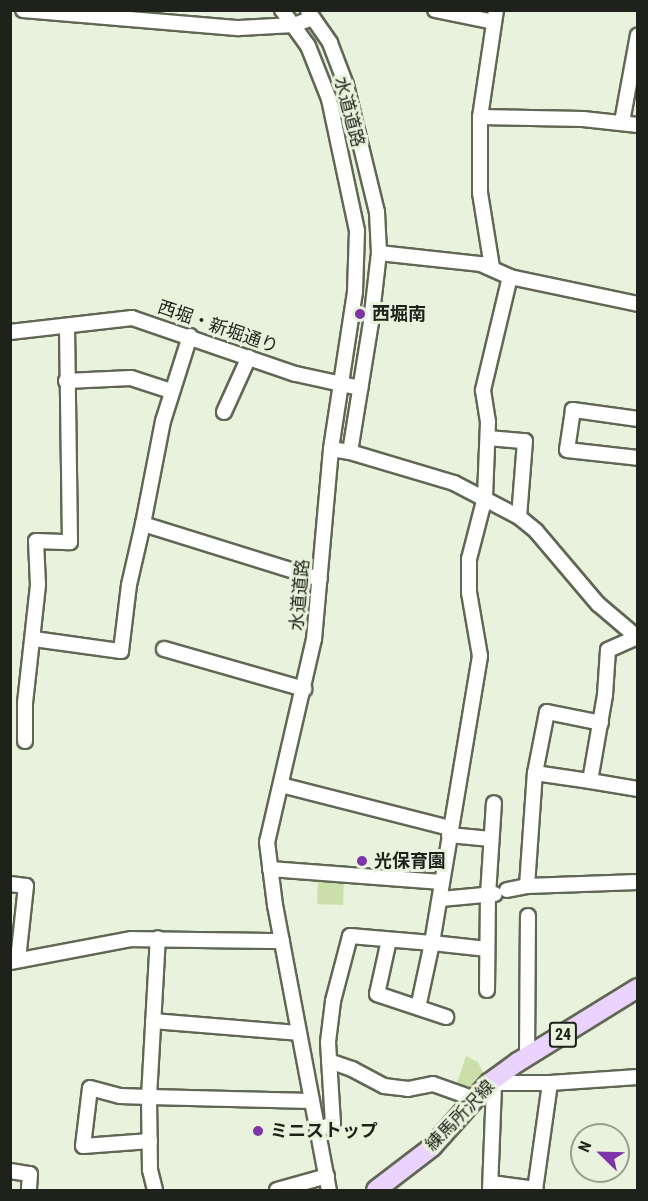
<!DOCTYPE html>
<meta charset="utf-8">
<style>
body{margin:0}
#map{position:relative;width:648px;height:1201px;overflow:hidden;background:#e9f2dc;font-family:"Roboto Condensed","Noto Sans JP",sans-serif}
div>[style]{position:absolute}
.green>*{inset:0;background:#cbdfaa;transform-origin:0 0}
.roads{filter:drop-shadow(2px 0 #606754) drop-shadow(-2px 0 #606754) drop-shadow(0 2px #606754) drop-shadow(0 -2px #606754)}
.minor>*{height:14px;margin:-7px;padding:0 7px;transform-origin:7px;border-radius:7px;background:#fff}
.major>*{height:18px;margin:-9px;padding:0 9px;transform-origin:9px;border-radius:9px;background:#ead3fc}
.dots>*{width:16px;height:16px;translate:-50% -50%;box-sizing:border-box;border:3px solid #e9f2dc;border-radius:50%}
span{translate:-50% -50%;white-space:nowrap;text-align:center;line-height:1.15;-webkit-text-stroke:6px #e9f2dc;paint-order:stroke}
.shield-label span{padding:2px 4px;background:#e9f2dc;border:2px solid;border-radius:4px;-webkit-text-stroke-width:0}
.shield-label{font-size:16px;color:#1f221a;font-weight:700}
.street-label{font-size:18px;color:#1f221a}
.poi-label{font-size:18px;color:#1f221a;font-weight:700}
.left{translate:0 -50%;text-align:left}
.frame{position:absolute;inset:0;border:12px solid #1f221a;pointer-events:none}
.north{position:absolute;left:570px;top:1123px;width:60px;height:60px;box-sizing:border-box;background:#e9f2dc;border:2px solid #989f8e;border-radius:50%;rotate:293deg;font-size:16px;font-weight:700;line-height:24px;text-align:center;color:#1f221a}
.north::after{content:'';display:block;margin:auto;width:21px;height:27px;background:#7d35a8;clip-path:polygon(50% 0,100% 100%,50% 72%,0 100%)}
</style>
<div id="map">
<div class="green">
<div style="left:318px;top:877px;width:26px;height:27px;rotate:2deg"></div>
<div style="clip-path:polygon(466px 1056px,478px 1062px,488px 1082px,475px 1097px,455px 1089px)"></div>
</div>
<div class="roads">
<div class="minor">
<div style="left:23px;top:10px;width:217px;rotate:4.8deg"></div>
<div style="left:239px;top:28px;width:55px;rotate:-3.1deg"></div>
<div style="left:294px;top:25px;width:19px;rotate:-21deg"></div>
<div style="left:282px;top:10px;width:44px;rotate:54.2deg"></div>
<div style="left:308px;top:46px;width:57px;rotate:68.4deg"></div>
<div style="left:329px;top:99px;width:135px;rotate:78deg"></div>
<div style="left:357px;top:231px;width:61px;rotate:91.9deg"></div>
<div style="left:355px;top:292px;width:159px;rotate:98.7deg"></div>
<div style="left:331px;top:449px;width:191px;rotate:95.1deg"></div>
<div style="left:314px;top:639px;width:208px;rotate:103deg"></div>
<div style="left:267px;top:842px;width:64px;rotate:82.8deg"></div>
<div style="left:275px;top:905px;width:290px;rotate:79.3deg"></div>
<div style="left:435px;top:10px;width:60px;rotate:11.5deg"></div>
<div style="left:308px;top:11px;width:39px;rotate:55deg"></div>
<div style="left:330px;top:43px;width:45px;rotate:69.1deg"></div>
<div style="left:346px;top:85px;width:131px;rotate:76.3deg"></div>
<div style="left:377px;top:212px;width:41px;rotate:87.2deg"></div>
<div style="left:480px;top:117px;width:103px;rotate:1.1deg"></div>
<div style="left:583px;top:119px;width:55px;rotate:6.2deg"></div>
<div style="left:622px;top:122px;width:88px;rotate:-79.6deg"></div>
<div style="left:492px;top:267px;width:75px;rotate:-99.2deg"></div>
<div style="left:480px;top:193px;width:76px;rotate:-90deg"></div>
<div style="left:480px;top:117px;width:108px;rotate:-81.5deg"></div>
<div style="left:10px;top:332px;width:123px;rotate:-6.5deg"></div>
<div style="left:132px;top:318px;width:173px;rotate:18.9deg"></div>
<div style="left:296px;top:374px;width:66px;rotate:12.3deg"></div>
<div style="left:190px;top:336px;width:89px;rotate:107.6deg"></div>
<div style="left:163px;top:421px;width:105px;rotate:101deg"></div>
<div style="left:143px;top:524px;width:185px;rotate:17.3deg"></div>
<div style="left:66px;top:381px;width:65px;rotate:-2.6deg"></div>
<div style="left:131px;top:378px;width:42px;rotate:18deg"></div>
<div style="left:224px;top:412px;width:60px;rotate:-65.6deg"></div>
<div style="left:638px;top:419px;width:66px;rotate:-172.1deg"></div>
<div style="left:573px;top:410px;width:40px;rotate:98.5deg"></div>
<div style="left:567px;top:450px;width:71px;rotate:6.4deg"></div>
<div style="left:488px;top:438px;width:37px;rotate:5deg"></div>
<div style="left:525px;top:441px;width:76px;rotate:94.5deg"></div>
<div style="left:331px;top:449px;width:19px;rotate:9deg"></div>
<div style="left:350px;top:452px;width:132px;rotate:-80.8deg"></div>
<div style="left:371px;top:322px;width:69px;rotate:-83.4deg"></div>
<div style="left:379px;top:253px;width:103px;rotate:6.2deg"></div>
<div style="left:481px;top:264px;width:32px;rotate:24deg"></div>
<div style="left:510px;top:277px;width:131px;rotate:11.9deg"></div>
<div style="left:350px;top:452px;width:109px;rotate:16.6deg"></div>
<div style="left:454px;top:483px;width:73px;rotate:27.6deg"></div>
<div style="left:519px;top:517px;width:22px;rotate:39deg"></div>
<div style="left:536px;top:531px;width:96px;rotate:49.7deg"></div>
<div style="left:598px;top:604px;width:52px;rotate:40.4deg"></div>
<div style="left:34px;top:639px;width:88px;rotate:7.9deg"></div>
<div style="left:121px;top:651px;width:66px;rotate:-83.1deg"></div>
<div style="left:129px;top:585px;width:63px;rotate:-77.1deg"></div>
<div style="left:164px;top:649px;width:146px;rotate:15.9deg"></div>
<div style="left:25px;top:741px;width:38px;rotate:-90deg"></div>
<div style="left:25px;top:703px;width:119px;rotate:-83.7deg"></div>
<div style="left:38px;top:585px;width:44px;rotate:-92.6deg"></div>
<div style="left:36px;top:541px;width:34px;rotate:2deg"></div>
<div style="left:70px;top:542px;width:215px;rotate:-90.8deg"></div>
<div style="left:535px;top:773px;width:62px;rotate:-78.9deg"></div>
<div style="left:547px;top:712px;width:55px;rotate:11.5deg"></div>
<div style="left:590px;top:781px;width:49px;rotate:9.5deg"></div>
<div style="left:281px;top:785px;width:174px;rotate:14.3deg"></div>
<div style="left:449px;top:835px;width:42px;rotate:5.4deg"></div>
<div style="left:270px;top:869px;width:172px;rotate:4.3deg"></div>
<div style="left:10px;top:884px;width:16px;rotate:7deg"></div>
<div style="left:26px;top:886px;width:74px;rotate:96.2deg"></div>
<div style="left:527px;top:886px;width:113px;rotate:-86deg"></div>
<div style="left:535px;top:773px;width:56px;rotate:8.3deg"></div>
<div style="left:590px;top:781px;width:87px;rotate:-80.1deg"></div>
<div style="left:605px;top:695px;width:45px;rotate:-86.2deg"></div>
<div style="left:608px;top:650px;width:32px;rotate:-24deg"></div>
<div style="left:507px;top:890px;width:20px;rotate:-11deg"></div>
<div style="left:527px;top:886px;width:111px;rotate:-2.1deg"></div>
<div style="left:441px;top:899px;width:54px;rotate:-5.3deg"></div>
<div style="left:389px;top:940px;width:55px;rotate:102.5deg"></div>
<div style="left:377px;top:994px;width:73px;rotate:18.4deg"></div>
<div style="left:487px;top:949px;width:55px;rotate:-173.8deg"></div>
<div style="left:432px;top:943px;width:291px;rotate:-80.5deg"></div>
<div style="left:480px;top:656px;width:65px;rotate:-99.8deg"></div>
<div style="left:469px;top:592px;width:33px;rotate:-90deg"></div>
<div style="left:469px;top:559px;width:64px;rotate:-75.5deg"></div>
<div style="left:485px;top:497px;width:75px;rotate:-87.7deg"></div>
<div style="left:488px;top:422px;width:32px;rotate:-99deg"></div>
<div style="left:483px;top:390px;width:116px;rotate:-76.6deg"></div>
<div style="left:10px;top:962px;width:124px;rotate:-10.7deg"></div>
<div style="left:132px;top:939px;width:150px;rotate:0.8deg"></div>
<div style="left:487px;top:990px;width:95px;rotate:-89.4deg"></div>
<div style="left:488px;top:895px;width:92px;rotate:-86.3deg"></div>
<div style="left:153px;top:1021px;width:145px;rotate:4.7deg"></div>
<div style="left:527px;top:1057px;width:141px;rotate:-89.6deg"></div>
<div style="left:329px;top:1061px;width:24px;rotate:19deg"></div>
<div style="left:352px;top:1069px;width:36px;rotate:28deg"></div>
<div style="left:384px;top:1086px;width:24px;rotate:7deg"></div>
<div style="left:408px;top:1089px;width:25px;rotate:-11deg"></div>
<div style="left:433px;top:1084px;width:45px;rotate:19.7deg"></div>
<div style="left:489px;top:1083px;width:61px"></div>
<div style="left:550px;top:1083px;width:88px;rotate:-3.9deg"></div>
<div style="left:317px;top:1130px;width:17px;rotate:-21deg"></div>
<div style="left:333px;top:1124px;width:82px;rotate:-93.5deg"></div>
<div style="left:328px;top:1042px;width:41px;rotate:-83deg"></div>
<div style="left:333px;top:1001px;width:67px;rotate:-75.3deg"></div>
<div style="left:350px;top:936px;width:82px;rotate:4.9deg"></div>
<div style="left:432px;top:943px;width:66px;rotate:102.2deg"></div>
<div style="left:150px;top:1141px;width:67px;rotate:175.7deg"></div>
<div style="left:83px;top:1146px;width:58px;rotate:-83.1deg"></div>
<div style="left:90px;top:1088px;width:31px;rotate:15deg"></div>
<div style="left:120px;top:1096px;width:29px;rotate:2deg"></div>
<div style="left:149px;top:1097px;width:163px;rotate:1.4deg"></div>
<div style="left:10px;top:1171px;width:20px;rotate:9deg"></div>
<div style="left:30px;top:1174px;width:16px;rotate:94deg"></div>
<div style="left:491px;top:1183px;width:45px;rotate:7.6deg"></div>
<div style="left:155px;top:1190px;width:21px;rotate:-104deg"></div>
<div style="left:150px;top:1170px;width:73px;rotate:-90.8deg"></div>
<div style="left:149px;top:1097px;width:159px;rotate:-86.8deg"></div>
<div style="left:277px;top:1190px;width:52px;rotate:-15.6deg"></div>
<div style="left:490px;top:1190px;width:106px;rotate:-87.8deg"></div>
<div style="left:535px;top:1190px;width:108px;rotate:-82deg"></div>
</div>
<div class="major">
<div style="left:376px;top:1190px;width:71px;rotate:-37.5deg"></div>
<div style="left:432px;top:1147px;width:86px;rotate:-48.3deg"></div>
<div style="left:489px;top:1083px;width:36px;rotate:-36deg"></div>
<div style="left:518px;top:1062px;width:141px;rotate:-31.7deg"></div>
</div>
</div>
<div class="dots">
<div style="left:360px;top:314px;background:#7d35a8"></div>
<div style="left:362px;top:861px;background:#7d35a8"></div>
<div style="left:258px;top:1131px;background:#7d35a8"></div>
</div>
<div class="shield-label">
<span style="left:563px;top:1035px">24</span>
</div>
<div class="street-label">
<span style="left:349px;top:112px;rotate:75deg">水道道路</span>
<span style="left:218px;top:327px;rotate:19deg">西堀・新堀通り</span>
<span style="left:300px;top:595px;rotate:-85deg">水道道路</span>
<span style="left:460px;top:1116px;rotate:-46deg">練馬所沢線</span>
</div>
<div class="poi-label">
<span class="left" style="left:372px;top:314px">西堀南</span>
<span class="left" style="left:374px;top:861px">光保育園</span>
<span class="left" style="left:270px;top:1131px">ミニストップ</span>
</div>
<div class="frame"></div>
<div class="north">N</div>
</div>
